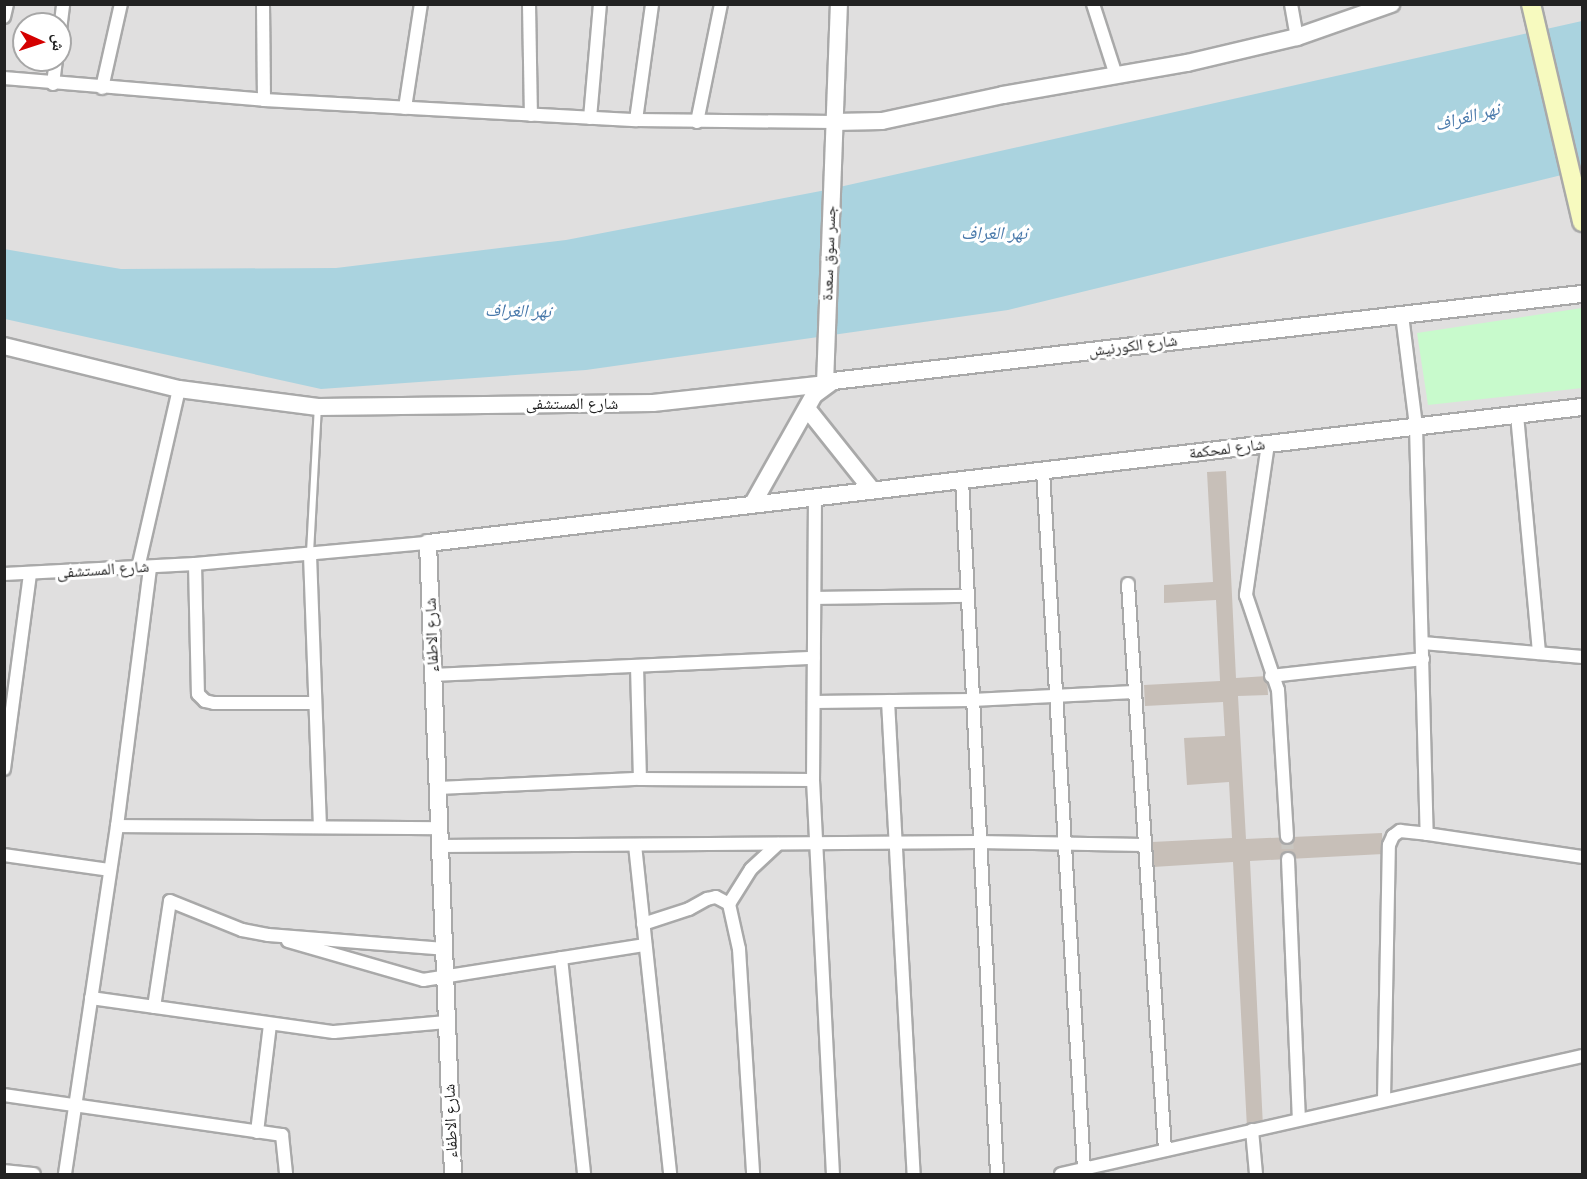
<!DOCTYPE html>
<meta charset="utf-8">
<style>
body{margin:0}
#map{position:relative;width:1587px;height:1179px;overflow:hidden;background:#f2efe9;font-family:Montserrat,"Noto Naskh Arabic",sans-serif}
div>[style]{position:absolute}
.residential>*{inset:0;background:#e0dfdf}
.park>*{inset:0;background:#c8facc}
.water>*{inset:0;background:#aad3df}
.building>*{inset:0;background:#c7bfb8}
.minor-tunnel>*{height:12px;margin-top:-6px;transform-origin:0;background:repeating-linear-gradient(90deg,#c8c6c1 0 12px,transparent 0 18px)}
.roads{filter:drop-shadow(2px 0 #a9a9a9) drop-shadow(-2px 0 #a9a9a9) drop-shadow(0 2px #a9a9a9) drop-shadow(0 -2px #a9a9a9)}
.service>*{height:6px;margin:-3px;padding:0 3px;transform-origin:3px;border-radius:3px;background:#fff}
.minor>*{height:12px;margin:-6px;padding:0 6px;transform-origin:6px;border-radius:6px;background:#fff}
.tertiary>*{height:16px;margin:-8px;padding:0 8px;transform-origin:8px;border-radius:8px;background:#fff}
.secondary>*{height:18px;margin:-9px;padding:0 9px;transform-origin:9px;border-radius:9px;background:#f7fabf}
span{translate:-50% -50%;white-space:nowrap;text-align:center;line-height:1.15;-webkit-text-stroke:6px #fff;paint-order:stroke}
.street-label{font-size:16px;color:#222}
.water-label{font-size:18px;color:#4a7aab;font-style:italic}
.frame{position:absolute;inset:0;border:6px solid #222;pointer-events:none}
.north{position:absolute;left:12px;top:12px;width:60px;height:60px;box-sizing:border-box;background:#fff;border:2px solid #a7a7a7;border-radius:50%;rotate:93deg;font-size:16px;font-weight:700;line-height:24px;text-align:center;color:#222}
.north::after{content:'';display:block;margin:auto;width:21px;height:27px;background:#d40000;clip-path:polygon(50% 0,100% 100%,50% 72%,0 100%)}
</style>
<div id="map">
<div class="residential">
<div style="clip-path:polygon(evenodd,5px 5px,1582px 5px,1582px 1174px,5px 1174px,5px 5px,24px 24px,60px 24px,60px 60px,24px 60px,24px 24px)"></div>
</div>
<div class="park">
<div style="clip-path:polygon(1582px 308px,1582px 388px,1428px 405px,1417px 333px)"></div>
</div>
<div class="water">
<div style="clip-path:polygon(1582px 21px,1582px 170px,1008px 310px,586px 370px,321px 389px,5px 319px,4px 249px,121px 269px,336px 268px,566px 240px,826px 190px)"></div>
</div>
<div class="building">
<div style="clip-path:polygon(1226px 471px,1236px 678px,1267px 676px,1268px 695px,1238px 696px,1246px 839px,1382px 833px,1383px 854px,1250px 861px,1263px 1127px,1247px 1128px,1233px 862px,1153px 867px,1152px 842px,1232px 838px,1229px 782px,1187px 785px,1184px 738px,1225px 736px,1223px 702px,1145px 706px,1144px 685px,1220px 681px,1216px 600px,1164px 603px,1164px 585px,1213px 582px,1207px 472px)"></div>
</div>
<div class="minor-tunnel">
<div style="left:1287px;top:837px;width:22px;rotate:87deg"></div>
</div>
<div class="roads">
<div class="service">
<div style="left:310px;top:553px;width:146px;rotate:-86.9deg"></div>
</div>
<div class="minor">
<div style="left:263px;top:4px;width:96px;rotate:89.4deg"></div>
<div style="left:529px;top:4px;width:111px;rotate:89deg"></div>
<div style="left:1093px;top:4px;width:75px;rotate:72.1deg"></div>
<div style="left:1291px;top:4px;width:34px;rotate:80deg"></div>
<div style="left:4px;top:17px;width:13px;rotate:-77deg"></div>
<div style="left:60px;top:30px;width:26px;rotate:-83deg"></div>
<div style="left:4px;top:78px;width:261px;rotate:4.8deg"></div>
<div style="left:264px;top:100px;width:373px;rotate:3.1deg"></div>
<div style="left:636px;top:120px;width:198px;rotate:0.6deg"></div>
<div style="left:53px;top:84px;width:24px;rotate:-83deg"></div>
<div style="left:102px;top:88px;width:86px;rotate:-77.3deg"></div>
<div style="left:405px;top:108px;width:105px;rotate:-81.3deg"></div>
<div style="left:590px;top:118px;width:114px;rotate:-85deg"></div>
<div style="left:636px;top:120px;width:117px;rotate:-82.1deg"></div>
<div style="left:697px;top:122px;width:120px;rotate:-78.5deg"></div>
<div style="left:1402px;top:315px;width:112px;rotate:82.8deg"></div>
<div style="left:1416px;top:426px;width:408px;rotate:88.5deg"></div>
<div style="left:1517px;top:415px;width:239px;rotate:84.7deg"></div>
<div style="left:1268px;top:444px;width:153px;rotate:98.3deg"></div>
<div style="left:1246px;top:595px;width:100px;rotate:71.4deg"></div>
<div style="left:1278px;top:690px;width:147px;rotate:86.5deg"></div>
<div style="left:1043px;top:471px;width:699px;rotate:86.64deg"></div>
<div style="left:962px;top:480px;width:695px;rotate:87.11deg"></div>
<div style="left:815px;top:496px;width:284px;rotate:90.4deg"></div>
<div style="left:813px;top:780px;width:395px;rotate:87.1deg"></div>
<div style="left:310px;top:555px;width:272px;rotate:87.9deg"></div>
<div style="left:195px;top:564px;width:130px;rotate:88.7deg"></div>
<div style="left:198px;top:694px;width:10px;rotate:45deg"></div>
<div style="left:205px;top:701px;width:9px;rotate:13deg"></div>
<div style="left:214px;top:703px;width:101px"></div>
<div style="left:138px;top:568px;width:184px;rotate:-77.1deg"></div>
<div style="left:4px;top:574px;width:191px;rotate:-3deg"></div>
<div style="left:195px;top:564px;width:234px;rotate:-5.2deg"></div>
<div style="left:1128px;top:584px;width:567px;rotate:86.26deg"></div>
<div style="left:817px;top:598px;width:150px;rotate:-0.8deg"></div>
<div style="left:1423px;top:643px;width:160px;rotate:5deg"></div>
<div style="left:637px;top:666px;width:113px;rotate:88.5deg"></div>
<div style="left:640px;top:779px;width:173px;rotate:0.3deg"></div>
<div style="left:433px;top:675px;width:381px;rotate:-2.6deg"></div>
<div style="left:1271px;top:676px;width:153px;rotate:-6.4deg"></div>
<div style="left:888px;top:701px;width:474px;rotate:86.9deg"></div>
<div style="left:814px;top:702px;width:158px;rotate:-0.7deg"></div>
<div style="left:972px;top:700px;width:162px;rotate:-2.8deg"></div>
<div style="left:4px;top:769px;width:196px;rotate:-82.4deg"></div>
<div style="left:438px;top:788px;width:202px;rotate:-2.6deg"></div>
<div style="left:117px;top:826px;width:322px;rotate:0.4deg"></div>
<div style="left:635px;top:845px;width:331px;rotate:83.9deg"></div>
<div style="left:440px;top:846px;width:538px;rotate:-0.43deg"></div>
<div style="left:978px;top:842px;width:166px;rotate:1deg"></div>
<div style="left:4px;top:855px;width:107px;rotate:8.1deg"></div>
<div style="left:1288px;top:859px;width:260px;rotate:87.6deg"></div>
<div style="left:729px;top:904px;width:41px;rotate:-57.8deg"></div>
<div style="left:751px;top:869px;width:37px;rotate:-43deg"></div>
<div style="left:643px;top:924px;width:48px;rotate:-18.1deg"></div>
<div style="left:689px;top:909px;width:21px;rotate:-29deg"></div>
<div style="left:707px;top:899px;width:9px;rotate:-13deg"></div>
<div style="left:716px;top:897px;width:15px;rotate:28deg"></div>
<div style="left:729px;top:904px;width:46px;rotate:77.5deg"></div>
<div style="left:739px;top:949px;width:225px;rotate:86.4deg"></div>
<div style="left:288px;top:941px;width:141px;rotate:16.1deg"></div>
<div style="left:423px;top:980px;width:225px;rotate:-9deg"></div>
<div style="left:561px;top:958px;width:217px;rotate:83.9deg"></div>
<div style="left:91px;top:998px;width:245px;rotate:8deg"></div>
<div style="left:334px;top:1032px;width:113px;rotate:-5.1deg"></div>
<div style="left:154px;top:1007px;width:107px;rotate:-81.4deg"></div>
<div style="left:170px;top:901px;width:78px;rotate:21.9deg"></div>
<div style="left:242px;top:930px;width:26px;rotate:11deg"></div>
<div style="left:268px;top:935px;width:177px;rotate:4.5deg"></div>
<div style="left:4px;top:1095px;width:281px;rotate:8.2deg"></div>
<div style="left:282px;top:1135px;width:39px;rotate:84deg"></div>
<div style="left:1384px;top:1100px;width:255px;rotate:-88.9deg"></div>
<div style="left:1389px;top:845px;width:10px;rotate:-66deg"></div>
<div style="left:1393px;top:836px;width:9px;rotate:-36deg"></div>
<div style="left:1400px;top:831px;width:27px;rotate:6deg"></div>
<div style="left:1427px;top:834px;width:157px;rotate:8.4deg"></div>
<div style="left:1252px;top:1130px;width:44px;rotate:84.8deg"></div>
<div style="left:257px;top:1132px;width:108px;rotate:-83.1deg"></div>
<div style="left:4px;top:1171px;width:30px;rotate:6deg"></div>
<div style="left:65px;top:1174px;width:352px;rotate:-81.5deg"></div>
<div style="left:117px;top:826px;width:261px;rotate:-82.7deg"></div>
<div style="left:1061px;top:1174px;width:534px;rotate:-12.76deg"></div>
</div>
<div class="tertiary">
<div style="left:834px;top:122px;width:48px;rotate:-1.2deg"></div>
<div style="left:882px;top:121px;width:124px;rotate:-12.1deg"></div>
<div style="left:1003px;top:95px;width:187px;rotate:-9.9deg"></div>
<div style="left:1187px;top:63px;width:113px;rotate:-13.3deg"></div>
<div style="left:1297px;top:37px;width:100px;rotate:-19.3deg"></div>
<div style="left:4px;top:346px;width:180px;rotate:13.8deg"></div>
<div style="left:179px;top:389px;width:140px;rotate:7.4deg"></div>
<div style="left:318px;top:407px;width:335px;rotate:-0.7deg"></div>
<div style="left:653px;top:403px;width:173px;rotate:-6.3deg"></div>
<div style="left:825px;top:384px;width:380px;rotate:-87.9deg"></div>
<div style="left:809px;top:411px;width:101px;rotate:51.4deg"></div>
<div style="left:752px;top:505px;width:126px;rotate:-60.6deg"></div>
<div style="left:814px;top:395px;width:24px;rotate:-36deg"></div>
<div style="left:833px;top:381px;width:754px;rotate:-6.63deg"></div>
<div style="left:453px;top:1174px;width:631px;rotate:-92.27deg"></div>
<div style="left:428px;top:543px;width:1162px;rotate:-6.72deg"></div>
</div>
<div class="secondary">
<div style="left:1531px;top:4px;width:224px;rotate:76.8deg"></div>
</div>
</div>
<div class="street-label">
<span style="left:829px;top:253px;rotate:-88deg">جسر سوق سعدة</span>
<span style="left:1133px;top:346px;rotate:-7deg">شارع الكورنيش</span>
<span style="left:572px;top:404px">شارع المستشفى</span>
<span style="left:1227px;top:449px;rotate:-7deg">شارع لمحكمة</span>
<span style="left:103px;top:570px;rotate:-4deg">شارع المستشفى</span>
<span style="left:432px;top:635px;rotate:-92deg">شارع الاطفاء</span>
<span style="left:451px;top:1121px;rotate:-92deg">شارع الاطفاء</span>
</div>
<div class="water-label">
<span style="left:1467px;top:117px;rotate:-15deg">نهر الغراف</span>
<span style="left:994px;top:233px">نهر الغراف</span>
<span style="left:518px;top:311px;rotate:1deg">نهر الغراف</span>
</div>
<div class="frame"></div>
<div class="north">ش</div>
</div>
